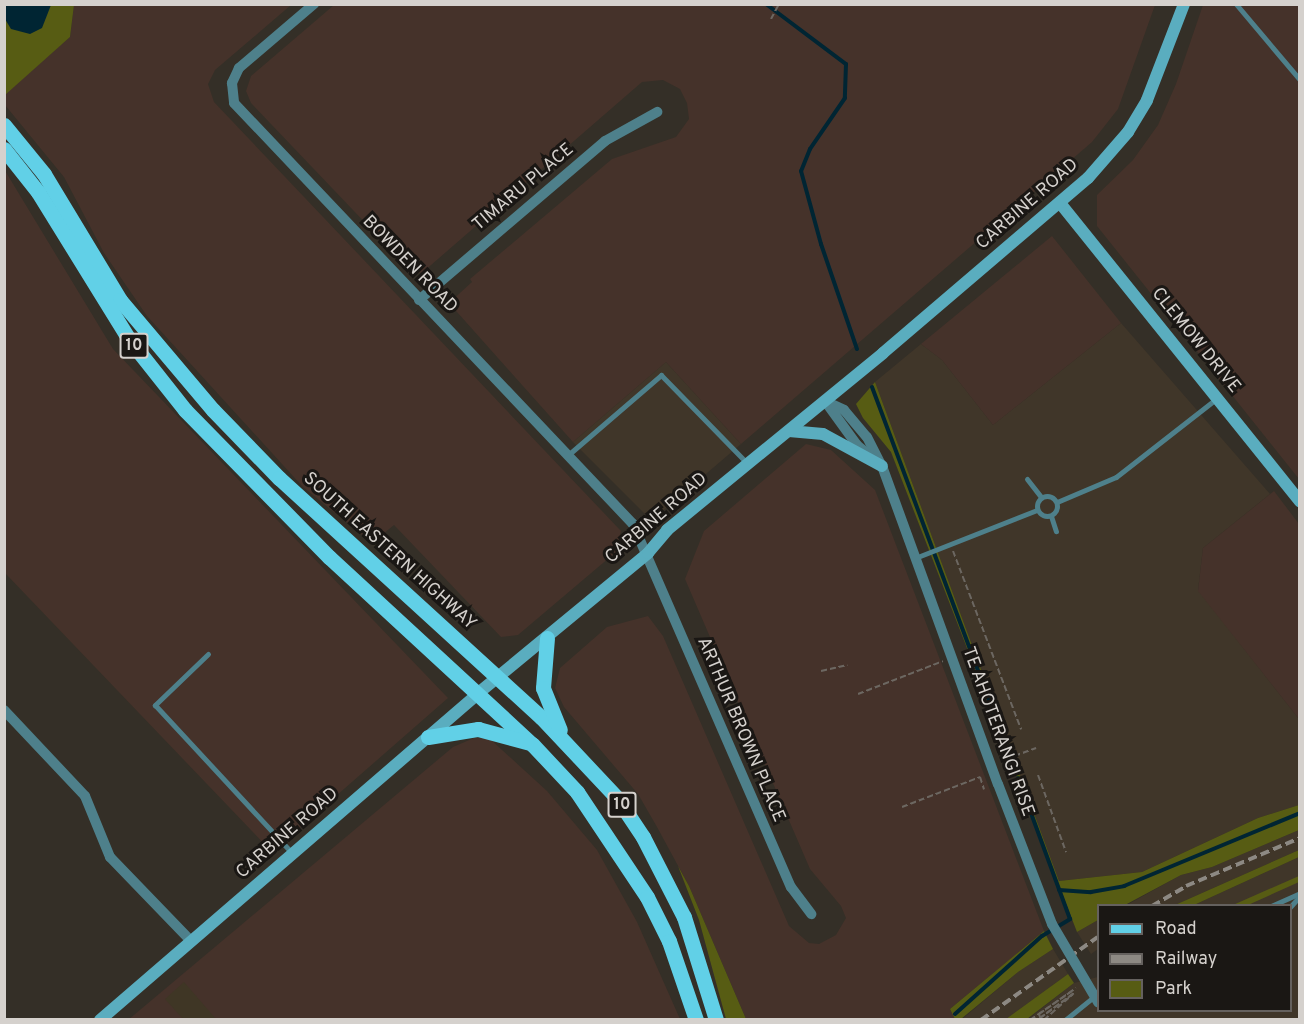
<!DOCTYPE html>
<style>
body{margin:0}
#map{position:relative;width:1304px;height:1024px;overflow:hidden;background:#342f27;font-family:Overpass,sans-serif}
div>[style]{position:absolute}
.built>*{inset:0;background:#403629}
.industrial>*{inset:0;background:#45322a}
.education>*{inset:0;background:#3f3625}
.green>*{inset:0;background:#575c13}
.water>*{inset:0;background:#002533}
.stream>*{height:4px;margin:-2px;padding:0 2px;transform-origin:2px;border-radius:2px;background:#002533}
.path>*{height:2px;margin-top:-1px;transform-origin:0;background:repeating-linear-gradient(90deg,#6c6761 0 6px,transparent 0 9px)}
.service>*{height:5px;margin:-2.5px;padding:0 2.5px;transform-origin:2.5px;border-radius:2.5px;background:#4e808b}
.service>.ring{margin:-2.5px;padding:0;box-sizing:content-box;background:none;border:5px solid #4e808b;border-radius:50%}
.minor>*{height:10px;margin:-5px;padding:0 5px;transform-origin:5px;border-radius:5px;background:#4e808b}
.secondary>*{height:12px;margin:-6px;padding:0 6px;transform-origin:6px;border-radius:6px;background:#5aadbf}
.primary>*{height:15px;margin:-7.5px;padding:0 7.5px;transform-origin:7.5px;border-radius:7.5px;background:#61d0e7}
.rail>*{height:4px;margin-top:-2px;transform-origin:0;background:repeating-linear-gradient(90deg,#8d8983 0 9px,transparent 0 13.5px)}
.path-bridge>*{height:2px;margin-top:-1px;transform-origin:0;background:repeating-linear-gradient(90deg,#6c6761 0 6px,transparent 0 9px)}
.minor-bridge>*{height:10px;margin:-5px;padding:0 5px;transform-origin:5px;border-radius:5px;background:#4e808b}
span{translate:-50% -50%;white-space:nowrap;text-align:center;line-height:1.15;-webkit-text-stroke:6px #1a1714;paint-order:stroke}
.shield-label span{padding:2px 4px;background:#1a1714;border:2px solid;border-radius:4px;-webkit-text-stroke-width:0}
.shield-label{font-size:16px;color:#d5d1cd;font-weight:700}
.street-label{font-size:18px;color:#d5d1cd}
.frame{position:absolute;inset:0;border:6px solid #d5d1cd;pointer-events:none}
.legend{position:absolute;left:1097px;top:904px;width:195px;height:108px;box-sizing:border-box;background:#1a1714;border:2px solid #65615e;margin:0;padding:8px 10px;list-style:none;font-size:18px;color:#d5d1cd}
.legend li{display:flex;align-items:center;gap:12px;height:30px}
.legend b{width:30px;border:2px solid #65615e}
</style>
<div id="map">
<div class="built">
<div style="clip-path:polygon(1121px 323px,1270px 494px,1203px 548px,1198px 590px,1299px 719px,1299px 805px,1258px 818px,1142px 872px,1059px 881px,875px 382px,921px 344px,942px 360px,993px 425px)"></div>
<div style="clip-path:polygon(666px 362px,741px 444px,659px 514px,652px 515px,644px 513px,573px 442px)"></div>
<div style="clip-path:polygon(1299px 830px,1299px 850px,1175px 905px,1125px 906px,1181px 875px,1212px 867px)"></div>
<div style="clip-path:polygon(1299px 857px,1299px 1019px,1027px 1020px,1074px 983px,1098px 977px,1098px 1010px,1290px 1010px,1290px 906px,1194px 905px)"></div>
<div style="clip-path:polygon(1098px 920px,1098px 949px,1091px 954px,1077px 932px)"></div>
<div style="clip-path:polygon(1053px 949px,1068px 974px,1006px 1019px,961px 1020px,1018px 972px)"></div>
</div>
<div class="industrial">
<div style="clip-path:polygon(74px 5px,291px 5px,215px 70px,208px 84px,214px 102px,621px 531px,616px 552px,518px 635px,501px 637px,394px 525px,372px 543px,303px 487px,147px 316px,104px 253px,64px 177px,5px 105px,4px 95px,70px 37px)"></div>
<div style="clip-path:polygon(334px 5px,334px 4px,1155px 5px,1118px 109px,1092px 142px,741px 444px,666px 362px,573px 442px,449px 303px,472px 282px,470px 279px,612px 159px,676px 137px,689px 119px,687px 103px,680px 89px,663px 80px,642px 82px,423px 272px,414px 274px,251px 103px,246px 91px,251px 76px)"></div>
<div style="clip-path:polygon(1203px 5px,1299px 5px,1299px 479px,1097px 226px,1097px 195px,1133px 160px,1158px 125px,1176px 84px)"></div>
<div style="clip-path:polygon(4px 169px,113px 349px,448px 698px,272px 852px,5px 573px)"></div>
<div style="clip-path:polygon(1052px 236px,1121px 323px,993px 425px,942px 360px,921px 344px)"></div>
<div style="clip-path:polygon(806px 444px,831px 450px,875px 490px,1044px 931px,950px 1009px,955px 1019px,746px 1019px,689px 886px,657px 827px,638px 794px,564px 707px,555px 688px,560px 668px,607px 627px,648px 616px,663px 636px,789px 926px,809px 943px,819px 944px,836px 935px,846px 918px,841px 906px,810px 869px,685px 579px,704px 531px)"></div>
<div style="clip-path:polygon(1274px 491px,1299px 524px,1299px 719px,1198px 591px,1203px 548px)"></div>
<div style="clip-path:polygon(474px 738px,489px 738px,547px 791px,597px 850px,637px 922px,680px 1019px,128px 1020px,453px 747px)"></div>
</div>
<div class="education">
<div style="clip-path:polygon(184px 982px,216px 1019px,183px 1019px,165px 999px)"></div>
</div>
<div class="green">
<div style="clip-path:polygon(4px 5px,74px 5px,70px 37px,5px 95px)"></div>
<div style="clip-path:polygon(875px 382px,1059px 881px,1142px 872px,1258px 818px,1299px 805px,1299px 830px,1212px 867px,1181px 875px,1125px 905px,1098px 906px,1098px 920px,1077px 932px,891px 452px,863px 418px,856px 404px)"></div>
<div style="clip-path:polygon(1299px 850px,1299px 857px,1194px 905px,1175px 905px)"></div>
<div style="clip-path:polygon(678px 866px,689px 886px,746px 1019px,726px 1019px,699px 920px)"></div>
<div style="clip-path:polygon(1299px 876px,1299px 882px,1248px 905px,1233px 905px)"></div>
<div style="clip-path:polygon(1044px 931px,1053px 949px,1018px 972px,961px 1019px,955px 1019px,950px 1009px)"></div>
<div style="clip-path:polygon(1068px 974px,1074px 983px,1027px 1019px,1006px 1019px)"></div>
</div>
<div class="water">
<div style="clip-path:polygon(4px 5px,5px 4px,51px 5px,42px 28px,30px 34px,11px 29px,5px 19px)"></div>
</div>
<div class="stream">
<div style="left:766px;top:4px;width:100px;rotate:36.9deg"></div>
<div style="left:846px;top:64px;width:34px;rotate:92deg"></div>
<div style="left:845px;top:98px;width:62px;rotate:124.5deg"></div>
<div style="left:810px;top:149px;width:24px;rotate:112deg"></div>
<div style="left:801px;top:171px;width:76px;rotate:74.7deg"></div>
<div style="left:821px;top:244px;width:111px;rotate:71.1deg"></div>
<div style="left:872px;top:387px;width:374px;rotate:69.5deg"></div>
<div style="left:1059px;top:890px;width:32px;rotate:4deg"></div>
<div style="left:1091px;top:892px;width:34px;rotate:-10deg"></div>
<div style="left:1124px;top:886px;width:191px;rotate:-22.5deg"></div>
<div style="left:955px;top:1014px;width:117px;rotate:-41.9deg"></div>
<div style="left:1042px;top:936px;width:33px;rotate:-31deg"></div>
<div style="left:1070px;top:919px;width:150px;rotate:-110.2deg"></div>
</div>
<div class="path">
<div style="left:771px;top:19px;width:17px;rotate:-62deg"></div>
<div style="left:953px;top:551px;width:191px;rotate:69.1deg"></div>
<div style="left:821px;top:671px;width:27px;rotate:-13deg"></div>
<div style="left:858px;top:694px;width:91px;rotate:-21.2deg"></div>
<div style="left:987px;top:711px;width:33px;rotate:69deg"></div>
<div style="left:1006px;top:759px;width:32px;rotate:-20deg"></div>
<div style="left:1038px;top:775px;width:82px;rotate:70deg"></div>
<div style="left:902px;top:807px;width:84px;rotate:-21deg"></div>
<div style="left:980px;top:777px;width:13px;rotate:72deg"></div>
<div style="left:1073px;top:994px;width:41px;rotate:144deg"></div>
<div style="left:1040px;top:1018px;width:42px;rotate:-36.3deg"></div>
<div style="left:1030px;top:1020px;width:51px;rotate:-34.6deg"></div>
</div>
<div class="service">
<div style="left:1236px;top:4px;width:99px;rotate:49.9deg"></div>
<div style="left:568px;top:455px;width:123px;rotate:-40.7deg"></div>
<div style="left:661px;top:375px;width:123px;rotate:45.7deg"></div>
<div style="left:1027px;top:479px;width:23px;rotate:52deg"></div>
<div class="ring" style="left:1037px;top:496px;width:15px;height:15px"></div>
<div style="left:1057px;top:502px;width:64px;rotate:-23deg"></div>
<div style="left:1116px;top:477px;width:128px;rotate:-38deg"></div>
<div style="left:1051px;top:516px;width:16px;rotate:72deg"></div>
<div style="left:915px;top:558px;width:131px;rotate:-21.5deg"></div>
<div style="left:208px;top:654px;width:74px;rotate:136.1deg"></div>
<div style="left:155px;top:705px;width:202px;rotate:47.2deg"></div>
<div style="left:1271px;top:906px;width:32px;rotate:-24deg"></div>
<div style="left:1290px;top:907px;width:15px;rotate:-48deg"></div>
<div style="left:1065px;top:1020px;width:38px;rotate:-39deg"></div>
</div>
<div class="minor">
<div style="left:314px;top:4px;width:99px;rotate:139.5deg"></div>
<div style="left:239px;top:68px;width:17px;rotate:115deg"></div>
<div style="left:232px;top:83px;width:20px;rotate:84deg"></div>
<div style="left:234px;top:103px;width:580px;rotate:46.54deg"></div>
<div style="left:633px;top:524px;width:396px;rotate:66.5deg"></div>
<div style="left:791px;top:887px;width:34px;rotate:53deg"></div>
<div style="left:419px;top:300px;width:245px;rotate:-40.5deg"></div>
<div style="left:605px;top:141px;width:60px;rotate:-29.1deg"></div>
<div style="left:825px;top:401px;width:21px;rotate:25deg"></div>
<div style="left:844px;top:410px;width:35px;rotate:50deg"></div>
<div style="left:867px;top:437px;width:33px;rotate:63deg"></div>
<div style="left:882px;top:466px;width:338px;rotate:70deg"></div>
<div style="left:825px;top:401px;width:54px;rotate:54deg"></div>
<div style="left:857px;top:445px;width:17px;rotate:40deg"></div>
<div style="left:4px;top:710px;width:118px;rotate:46.7deg"></div>
<div style="left:85px;top:796px;width:66px;rotate:67.7deg"></div>
<div style="left:110px;top:857px;width:117px;rotate:46deg"></div>
</div>
<div class="secondary">
<div style="left:1060px;top:203px;width:383px;rotate:51.2deg"></div>
<div style="left:789px;top:431px;width:34px;rotate:5deg"></div>
<div style="left:823px;top:434px;width:67px;rotate:28.5deg"></div>
<div style="left:100px;top:1020px;width:497px;rotate:-40.8deg"></div>
<div style="left:476px;top:695px;width:223px;rotate:-39.5deg"></div>
<div style="left:648px;top:553px;width:30px;rotate:-50deg"></div>
<div style="left:667px;top:530px;width:279px;rotate:-39.3deg"></div>
<div style="left:883px;top:353px;width:270px;rotate:-40.5deg"></div>
<div style="left:1088px;top:178px;width:61px;rotate:-49deg"></div>
<div style="left:1128px;top:132px;width:37px;rotate:-59deg"></div>
<div style="left:1147px;top:100px;width:103px;rotate:-68.9deg"></div>
</div>
<div class="primary">
<div style="left:4px;top:125px;width:63px;rotate:50.8deg"></div>
<div style="left:44px;top:174px;width:147px;rotate:58.9deg"></div>
<div style="left:120px;top:300px;width:144px;rotate:49.8deg"></div>
<div style="left:213px;top:410px;width:95px;rotate:45.9deg"></div>
<div style="left:279px;top:478px;width:355px;rotate:42.4deg"></div>
<div style="left:541px;top:717px;width:111px;rotate:46.8deg"></div>
<div style="left:617px;top:798px;width:47px;rotate:56.3deg"></div>
<div style="left:643px;top:837px;width:90px;rotate:62.9deg"></div>
<div style="left:684px;top:917px;width:108px;rotate:72.7deg"></div>
<div style="left:4px;top:149px;width:55px;rotate:51.7deg"></div>
<div style="left:38px;top:192px;width:172px;rotate:58.3deg"></div>
<div style="left:128px;top:338px;width:92px;rotate:51.6deg"></div>
<div style="left:185px;top:410px;width:206px;rotate:45.6deg"></div>
<div style="left:329px;top:557px;width:276px;rotate:42.7deg"></div>
<div style="left:532px;top:744px;width:66px;rotate:46.8deg"></div>
<div style="left:577px;top:792px;width:126px;rotate:56.3deg"></div>
<div style="left:647px;top:897px;width:49px;rotate:63.4deg"></div>
<div style="left:669px;top:941px;width:83px;rotate:71.1deg"></div>
<div style="left:547px;top:638px;width:50px;rotate:94.6deg"></div>
<div style="left:543px;top:688px;width:45px;rotate:68deg"></div>
<div style="left:428px;top:737px;width:51px;rotate:-9.1deg"></div>
<div style="left:478px;top:729px;width:50px;rotate:15.2deg"></div>
</div>
<div class="rail">
<div style="left:1152px;top:906px;width:39px;rotate:-30deg"></div>
<div style="left:1186px;top:886px;width:124px;rotate:-22.8deg"></div>
<div style="left:981px;top:1020px;width:143px;rotate:-35.4deg"></div>
</div>
<div class="path-bridge">
<div style="left:1041px;top:1020px;width:6px;rotate:-108deg"></div>
<div style="left:1039px;top:1014px;width:45px;rotate:-35.1deg"></div>
<div style="left:1044px;top:1020px;width:39px;rotate:-42deg"></div>
</div>
<div class="minor-bridge">
<div style="left:998px;top:784px;width:150px;rotate:68.9deg"></div>
<div style="left:1052px;top:924px;width:91px;rotate:59.5deg"></div>
</div>
<div class="shield-label">
<span style="left:134px;top:346px">10</span>
<span style="left:622px;top:805px">10</span>
</div>
<div class="street-label">
<span style="left:524px;top:188px;rotate:-40deg">TIMARU PLACE</span>
<span style="left:1028px;top:205px;rotate:-41deg">CARBINE ROAD</span>
<span style="left:409px;top:265px;rotate:46deg">BOWDEN ROAD</span>
<span style="left:1195px;top:341px;rotate:51deg">CLEMOW DRIVE</span>
<span style="left:657px;top:519px;rotate:-41deg">CARBINE ROAD</span>
<span style="left:389px;top:552px;rotate:42deg">SOUTH EASTERN HIGHWAY</span>
<span style="left:740px;top:730px;rotate:67deg">ARTHUR BROWN PLACE</span>
<span style="left:997px;top:732px;rotate:70deg">TE AHOTERANGI RISE</span>
<span style="left:288px;top:834px;rotate:-41deg">CARBINE ROAD</span>
</div>
<div class="frame"></div>
<ul class="legend">
<li><b style="height:8px;background:#61d0e7"></b>Road</li>
<li><b style="height:8px;background:#8d8983"></b>Railway</li>
<li><b style="height:16px;background:#575c13"></b>Park</li>
</ul>
</div>
